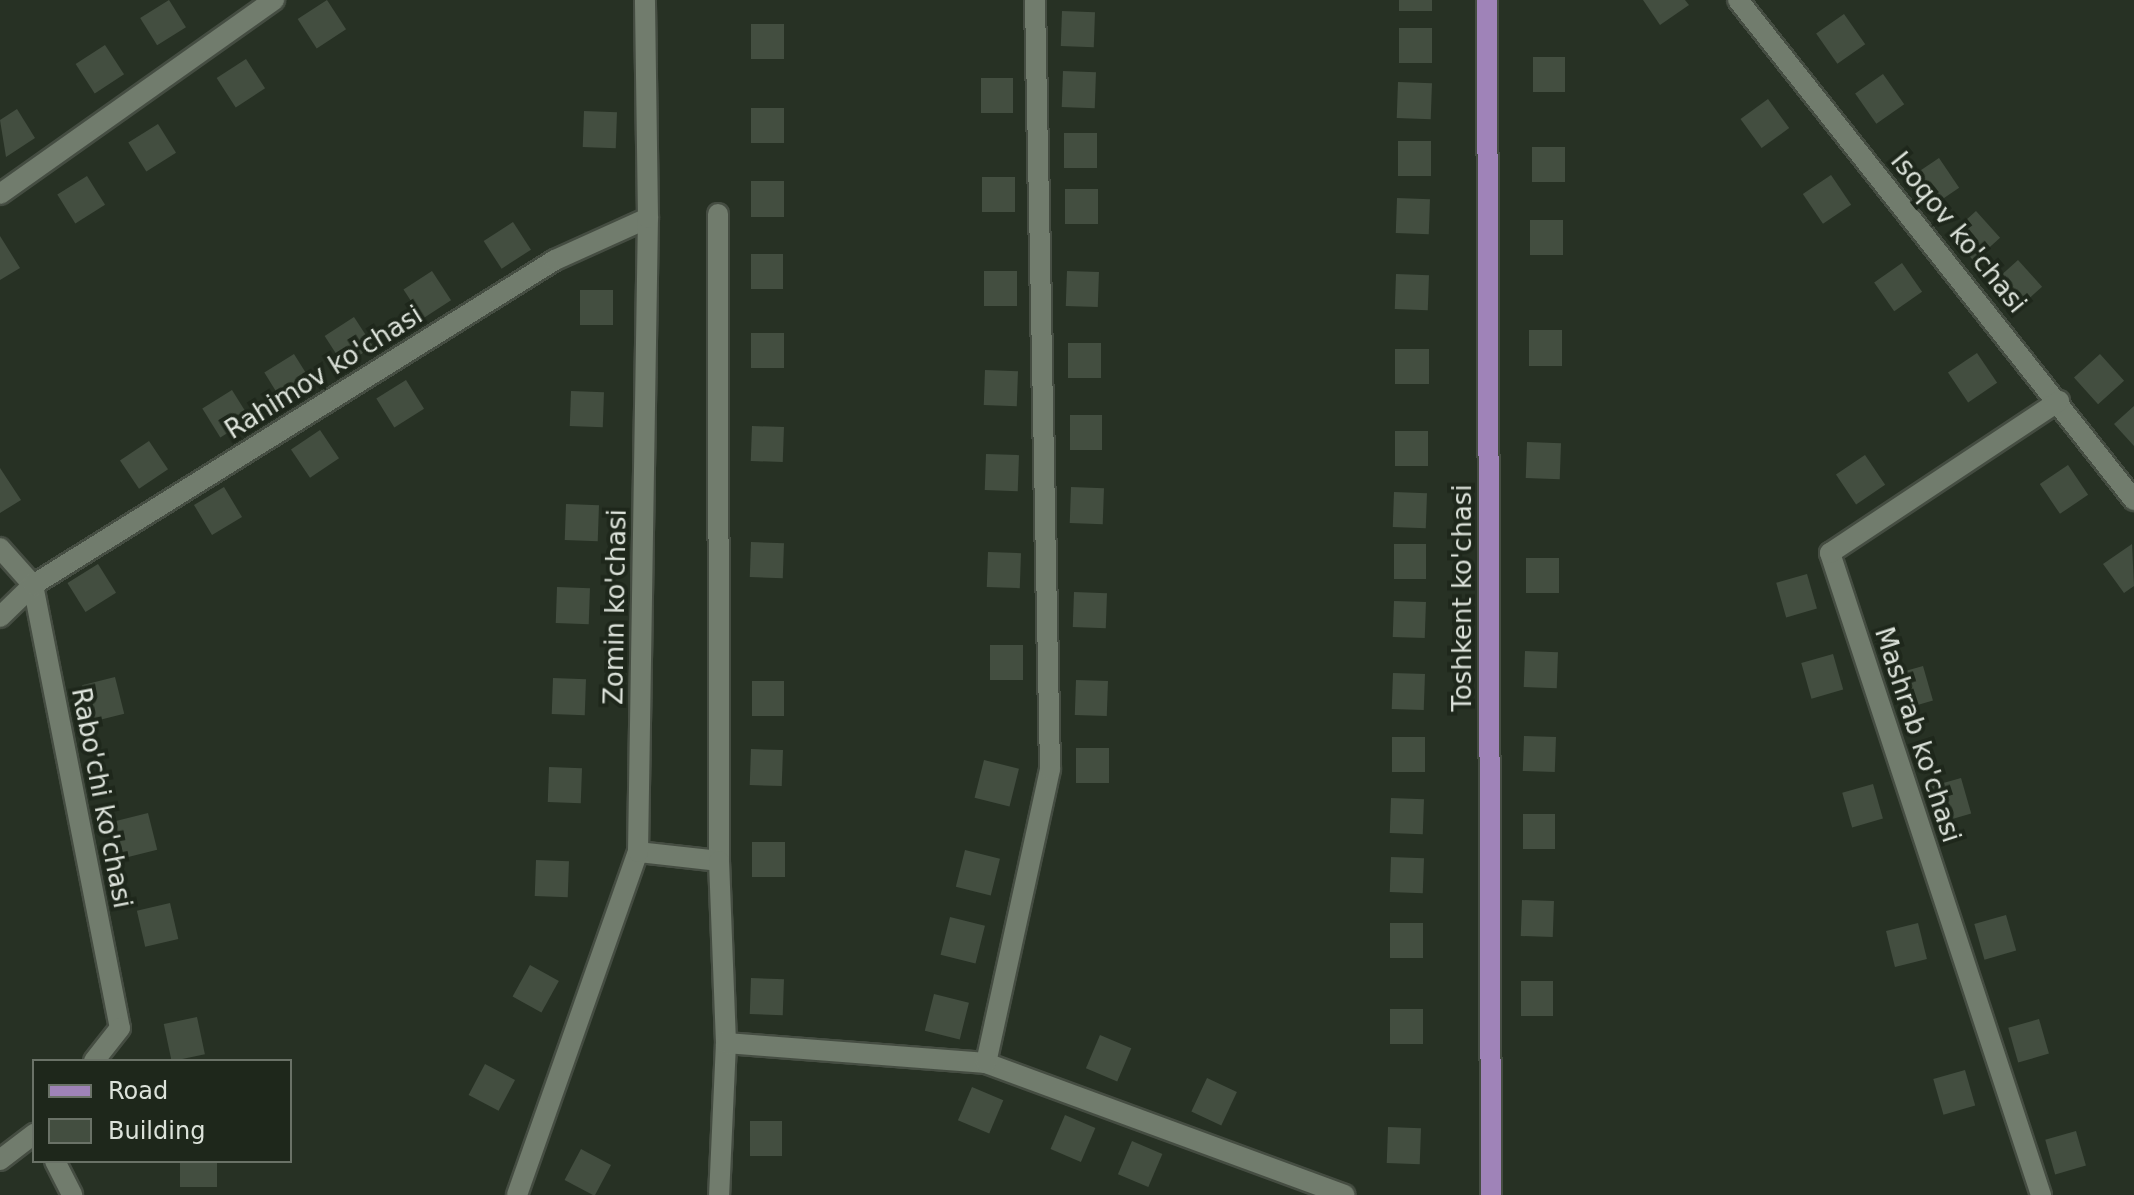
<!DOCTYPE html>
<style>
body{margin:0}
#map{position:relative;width:2134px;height:1195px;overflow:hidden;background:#273124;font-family:"DejaVu Sans",sans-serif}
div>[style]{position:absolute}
.building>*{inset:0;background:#434e40;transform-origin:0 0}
.roads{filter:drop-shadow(2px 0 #454d42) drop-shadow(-2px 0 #454d42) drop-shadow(0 2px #454d42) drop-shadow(0 -2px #454d42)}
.minor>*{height:20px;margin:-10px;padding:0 10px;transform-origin:10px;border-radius:10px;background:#717c6d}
.major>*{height:20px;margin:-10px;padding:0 10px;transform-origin:10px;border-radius:10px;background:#9f83b8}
span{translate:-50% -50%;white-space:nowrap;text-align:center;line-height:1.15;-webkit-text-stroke:8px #1e271b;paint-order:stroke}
.street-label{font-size:26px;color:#dce2da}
.legend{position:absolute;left:32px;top:1059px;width:260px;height:104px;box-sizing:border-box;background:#1e271b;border:2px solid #6a7267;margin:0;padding:10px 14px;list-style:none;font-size:24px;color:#dce2da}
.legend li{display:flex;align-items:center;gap:16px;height:40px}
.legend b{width:40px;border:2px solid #6a7267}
</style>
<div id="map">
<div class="building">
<div style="left:169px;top:0;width:32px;height:34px;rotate:58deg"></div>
<div style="left:327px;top:0;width:35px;height:35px;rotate:57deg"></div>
<div style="left:1399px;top:0;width:33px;height:11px"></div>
<div style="clip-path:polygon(1643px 0,1685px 0,1689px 5px,1660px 25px)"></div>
<div style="left:1062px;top:11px;width:33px;height:35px;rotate:2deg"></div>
<div style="left:1844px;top:14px;width:37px;height:34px;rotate:55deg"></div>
<div style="left:751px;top:24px;width:33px;height:35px"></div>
<div style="left:1399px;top:28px;width:33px;height:35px"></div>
<div style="left:105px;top:45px;width:35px;height:35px;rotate:57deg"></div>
<div style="left:1533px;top:57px;width:32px;height:35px"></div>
<div style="left:246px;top:59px;width:35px;height:35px;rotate:57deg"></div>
<div style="left:1063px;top:71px;width:33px;height:36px;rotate:2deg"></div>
<div style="left:1883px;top:74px;width:37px;height:34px;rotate:55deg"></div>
<div style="left:981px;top:78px;width:32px;height:35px"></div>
<div style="left:1398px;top:82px;width:34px;height:36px;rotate:2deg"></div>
<div style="left:1768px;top:99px;width:36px;height:34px;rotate:54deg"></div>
<div style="left:751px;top:108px;width:33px;height:35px"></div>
<div style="clip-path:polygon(17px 109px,35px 138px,6px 157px,0 120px)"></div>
<div style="left:584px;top:111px;width:33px;height:36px;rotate:2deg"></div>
<div style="left:158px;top:124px;width:34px;height:35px;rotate:58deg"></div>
<div style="left:1064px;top:133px;width:33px;height:35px"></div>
<div style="left:1398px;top:141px;width:33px;height:35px"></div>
<div style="left:1532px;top:147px;width:33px;height:35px"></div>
<div style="left:1939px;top:158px;width:36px;height:35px;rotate:56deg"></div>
<div style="left:1831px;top:175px;width:36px;height:34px;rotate:56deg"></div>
<div style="left:87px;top:176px;width:34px;height:35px;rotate:58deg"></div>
<div style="left:982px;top:177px;width:33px;height:35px"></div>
<div style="left:751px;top:181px;width:33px;height:36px"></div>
<div style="left:1065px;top:189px;width:33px;height:35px"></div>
<div style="left:1397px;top:198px;width:33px;height:35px;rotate:2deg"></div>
<div style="left:1976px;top:211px;width:36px;height:35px;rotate:48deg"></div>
<div style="left:1530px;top:220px;width:33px;height:35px"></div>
<div style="left:513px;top:222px;width:33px;height:35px;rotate:57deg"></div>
<div style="clip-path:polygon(0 236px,20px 268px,0 280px)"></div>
<div style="left:751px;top:254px;width:32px;height:35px"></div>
<div style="left:2018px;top:260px;width:36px;height:35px;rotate:48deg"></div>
<div style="left:1902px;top:263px;width:35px;height:34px;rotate:55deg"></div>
<div style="left:432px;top:271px;width:35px;height:34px;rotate:57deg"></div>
<div style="left:984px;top:271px;width:33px;height:35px"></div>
<div style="left:1067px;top:271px;width:32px;height:35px;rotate:2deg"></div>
<div style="left:1396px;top:274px;width:33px;height:35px;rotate:2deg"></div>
<div style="left:580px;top:290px;width:33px;height:35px"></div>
<div style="left:354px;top:317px;width:35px;height:35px;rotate:57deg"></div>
<div style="left:1529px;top:330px;width:33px;height:36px"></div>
<div style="left:751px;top:333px;width:33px;height:35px"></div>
<div style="left:1068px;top:343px;width:33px;height:35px"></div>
<div style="left:1395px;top:349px;width:34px;height:35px"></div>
<div style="left:1977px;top:353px;width:36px;height:35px;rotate:56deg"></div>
<div style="left:294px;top:354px;width:34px;height:35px;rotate:58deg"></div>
<div style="left:2100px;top:354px;width:36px;height:35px;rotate:48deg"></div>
<div style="left:985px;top:370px;width:33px;height:35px;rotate:2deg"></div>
<div style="left:406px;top:380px;width:34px;height:35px;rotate:58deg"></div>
<div style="left:232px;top:390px;width:34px;height:35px;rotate:58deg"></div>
<div style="left:571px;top:391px;width:33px;height:35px;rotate:2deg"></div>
<div style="clip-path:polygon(2134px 406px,2134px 446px,2114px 424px)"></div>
<div style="left:1070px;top:415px;width:32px;height:35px"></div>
<div style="left:752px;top:426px;width:32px;height:35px;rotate:2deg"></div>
<div style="left:320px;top:430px;width:34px;height:35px;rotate:56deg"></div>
<div style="left:1395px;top:431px;width:33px;height:35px"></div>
<div style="left:149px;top:441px;width:34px;height:35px;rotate:56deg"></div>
<div style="left:1527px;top:442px;width:34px;height:36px;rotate:2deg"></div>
<div style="left:986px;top:454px;width:33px;height:36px;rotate:2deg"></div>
<div style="left:1865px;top:455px;width:36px;height:35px;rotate:56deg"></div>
<div style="left:2068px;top:465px;width:36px;height:34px;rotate:56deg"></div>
<div style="clip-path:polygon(0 468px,21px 500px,0 513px)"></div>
<div style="left:224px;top:487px;width:35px;height:35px;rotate:59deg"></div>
<div style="left:1071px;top:487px;width:33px;height:36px;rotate:2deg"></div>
<div style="left:1394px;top:492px;width:33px;height:35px;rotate:2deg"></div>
<div style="left:566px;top:504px;width:33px;height:36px;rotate:2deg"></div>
<div style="left:751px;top:542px;width:33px;height:35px;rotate:2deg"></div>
<div style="left:1394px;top:544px;width:32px;height:35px"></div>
<div style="clip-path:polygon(2132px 544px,2134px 586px,2124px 593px,2103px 564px)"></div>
<div style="left:988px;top:552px;width:33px;height:35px;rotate:2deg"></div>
<div style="left:1526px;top:558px;width:33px;height:35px"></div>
<div style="left:98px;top:564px;width:34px;height:36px;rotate:58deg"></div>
<div style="left:1807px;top:574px;width:36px;height:32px;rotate:74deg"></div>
<div style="left:557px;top:587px;width:33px;height:36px;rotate:2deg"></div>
<div style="left:1074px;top:592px;width:33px;height:35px;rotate:2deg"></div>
<div style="left:1394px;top:601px;width:32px;height:36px;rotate:2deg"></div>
<div style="left:990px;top:645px;width:33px;height:35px"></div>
<div style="left:1525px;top:651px;width:33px;height:36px;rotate:2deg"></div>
<div style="left:1833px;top:654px;width:37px;height:33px;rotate:74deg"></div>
<div style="left:1923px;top:666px;width:36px;height:32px;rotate:74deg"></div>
<div style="left:1393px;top:673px;width:32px;height:36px;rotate:2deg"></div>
<div style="left:115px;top:677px;width:38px;height:34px;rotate:76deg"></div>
<div style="left:553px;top:678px;width:33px;height:36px;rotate:2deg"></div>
<div style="left:1076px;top:680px;width:32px;height:35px;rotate:2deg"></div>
<div style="left:752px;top:681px;width:32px;height:35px"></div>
<div style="left:1524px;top:736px;width:32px;height:35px;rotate:2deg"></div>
<div style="left:1392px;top:737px;width:33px;height:35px"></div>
<div style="left:1076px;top:748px;width:33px;height:35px"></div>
<div style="left:751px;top:749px;width:32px;height:36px;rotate:2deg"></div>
<div style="left:984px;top:760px;width:36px;height:39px;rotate:14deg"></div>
<div style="left:549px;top:767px;width:33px;height:35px;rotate:2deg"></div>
<div style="left:1961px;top:778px;width:37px;height:33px;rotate:74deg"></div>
<div style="left:1873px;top:784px;width:36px;height:32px;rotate:74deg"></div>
<div style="left:1391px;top:798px;width:33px;height:35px;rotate:2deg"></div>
<div style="left:148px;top:813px;width:38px;height:34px;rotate:76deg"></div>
<div style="left:1523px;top:814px;width:32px;height:35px"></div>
<div style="left:752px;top:842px;width:33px;height:35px"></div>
<div style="left:965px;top:850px;width:36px;height:38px;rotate:14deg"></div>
<div style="left:1391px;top:857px;width:33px;height:35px;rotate:2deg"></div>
<div style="left:536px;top:860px;width:33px;height:36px;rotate:2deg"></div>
<div style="left:1522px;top:900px;width:32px;height:36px;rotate:2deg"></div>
<div style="left:170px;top:903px;width:37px;height:34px;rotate:77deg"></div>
<div style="left:2006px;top:915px;width:37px;height:33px;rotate:74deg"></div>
<div style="left:950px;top:917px;width:36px;height:39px;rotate:14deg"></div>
<div style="left:1390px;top:923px;width:33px;height:35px"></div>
<div style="left:1918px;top:923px;width:37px;height:33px;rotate:76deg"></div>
<div style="left:530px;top:965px;width:33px;height:36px;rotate:29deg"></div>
<div style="left:751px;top:978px;width:33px;height:36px;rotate:2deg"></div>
<div style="left:1521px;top:981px;width:32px;height:35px"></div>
<div style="left:934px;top:994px;width:36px;height:38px;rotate:14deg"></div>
<div style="left:1390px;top:1009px;width:33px;height:35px"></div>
<div style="left:197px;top:1017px;width:38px;height:34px;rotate:78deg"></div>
<div style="left:2039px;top:1019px;width:36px;height:32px;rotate:74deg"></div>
<div style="left:1100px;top:1035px;width:34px;height:36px;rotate:23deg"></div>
<div style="left:485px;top:1064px;width:34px;height:35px;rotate:28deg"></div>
<div style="left:1965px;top:1070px;width:37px;height:33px;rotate:74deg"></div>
<div style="left:1207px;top:1078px;width:33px;height:37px;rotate:25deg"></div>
<div style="left:972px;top:1087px;width:34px;height:36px;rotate:23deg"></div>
<div style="left:1065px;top:1115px;width:33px;height:37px;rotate:23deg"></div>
<div style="left:750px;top:1121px;width:32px;height:35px"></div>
<div style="left:1388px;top:1127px;width:33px;height:36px;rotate:2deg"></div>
<div style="left:2076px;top:1131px;width:36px;height:32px;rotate:74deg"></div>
<div style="left:1132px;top:1141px;width:33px;height:36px;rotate:23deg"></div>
<div style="left:581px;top:1149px;width:34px;height:35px;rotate:28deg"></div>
<div style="left:180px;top:1161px;width:37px;height:26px"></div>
</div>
<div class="roads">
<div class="minor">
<div style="left:1738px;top:0;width:638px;rotate:51.62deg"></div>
<div style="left:0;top:194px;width:336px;rotate:-35.3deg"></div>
<div style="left:718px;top:214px;width:647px;rotate:89.91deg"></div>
<div style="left:0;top:548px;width:50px;rotate:48.3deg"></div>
<div style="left:33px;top:585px;width:451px;rotate:78.9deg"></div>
<div style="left:120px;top:1028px;width:42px;rotate:128.2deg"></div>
<div style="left:0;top:617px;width:46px;rotate:-44.1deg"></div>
<div style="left:33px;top:585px;width:615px;rotate:-31.91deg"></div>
<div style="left:555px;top:260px;width:102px;rotate:-24.3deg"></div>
<div style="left:638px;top:852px;width:81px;rotate:6.3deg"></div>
<div style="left:719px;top:861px;width:182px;rotate:87.8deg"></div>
<div style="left:726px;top:1043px;width:152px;rotate:92.6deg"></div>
<div style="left:726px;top:1043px;width:261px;rotate:4.4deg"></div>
<div style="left:986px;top:1063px;width:382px;rotate:20.2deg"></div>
<div style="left:986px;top:1063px;width:301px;rotate:-77.7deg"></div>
<div style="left:1050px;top:769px;width:769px;rotate:-91.12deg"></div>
<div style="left:0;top:1160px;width:43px;rotate:-37.4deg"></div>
<div style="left:55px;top:1161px;width:38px;rotate:63deg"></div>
<div style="left:517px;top:1195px;width:364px;rotate:-70.6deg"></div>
<div style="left:638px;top:852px;width:634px;rotate:-89.1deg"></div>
<div style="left:648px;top:218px;width:218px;rotate:-90.8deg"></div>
<div style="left:2041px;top:1195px;width:676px;rotate:-108.19deg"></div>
<div style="left:1830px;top:553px;width:275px;rotate:-33.6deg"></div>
</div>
<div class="major">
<div style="left:1487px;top:0;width:1195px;rotate:89.81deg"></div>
</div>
</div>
<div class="street-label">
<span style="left:1958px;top:233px;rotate:51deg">Isoqov ko'chasi</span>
<span style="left:324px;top:373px;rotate:-32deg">Rahimov ko'chasi</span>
<span style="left:1463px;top:598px;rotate:-90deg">Toshkent ko'chasi</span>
<span style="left:616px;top:607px;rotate:-89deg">Zomin ko'chasi</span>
<span style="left:1917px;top:735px;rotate:72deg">Mashrab ko'chasi</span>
<span style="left:101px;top:798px;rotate:79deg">Rabo'chi ko'chasi</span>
</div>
<ul class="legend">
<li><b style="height:10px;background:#9f83b8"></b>Road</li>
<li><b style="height:22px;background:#434e40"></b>Building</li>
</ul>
</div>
